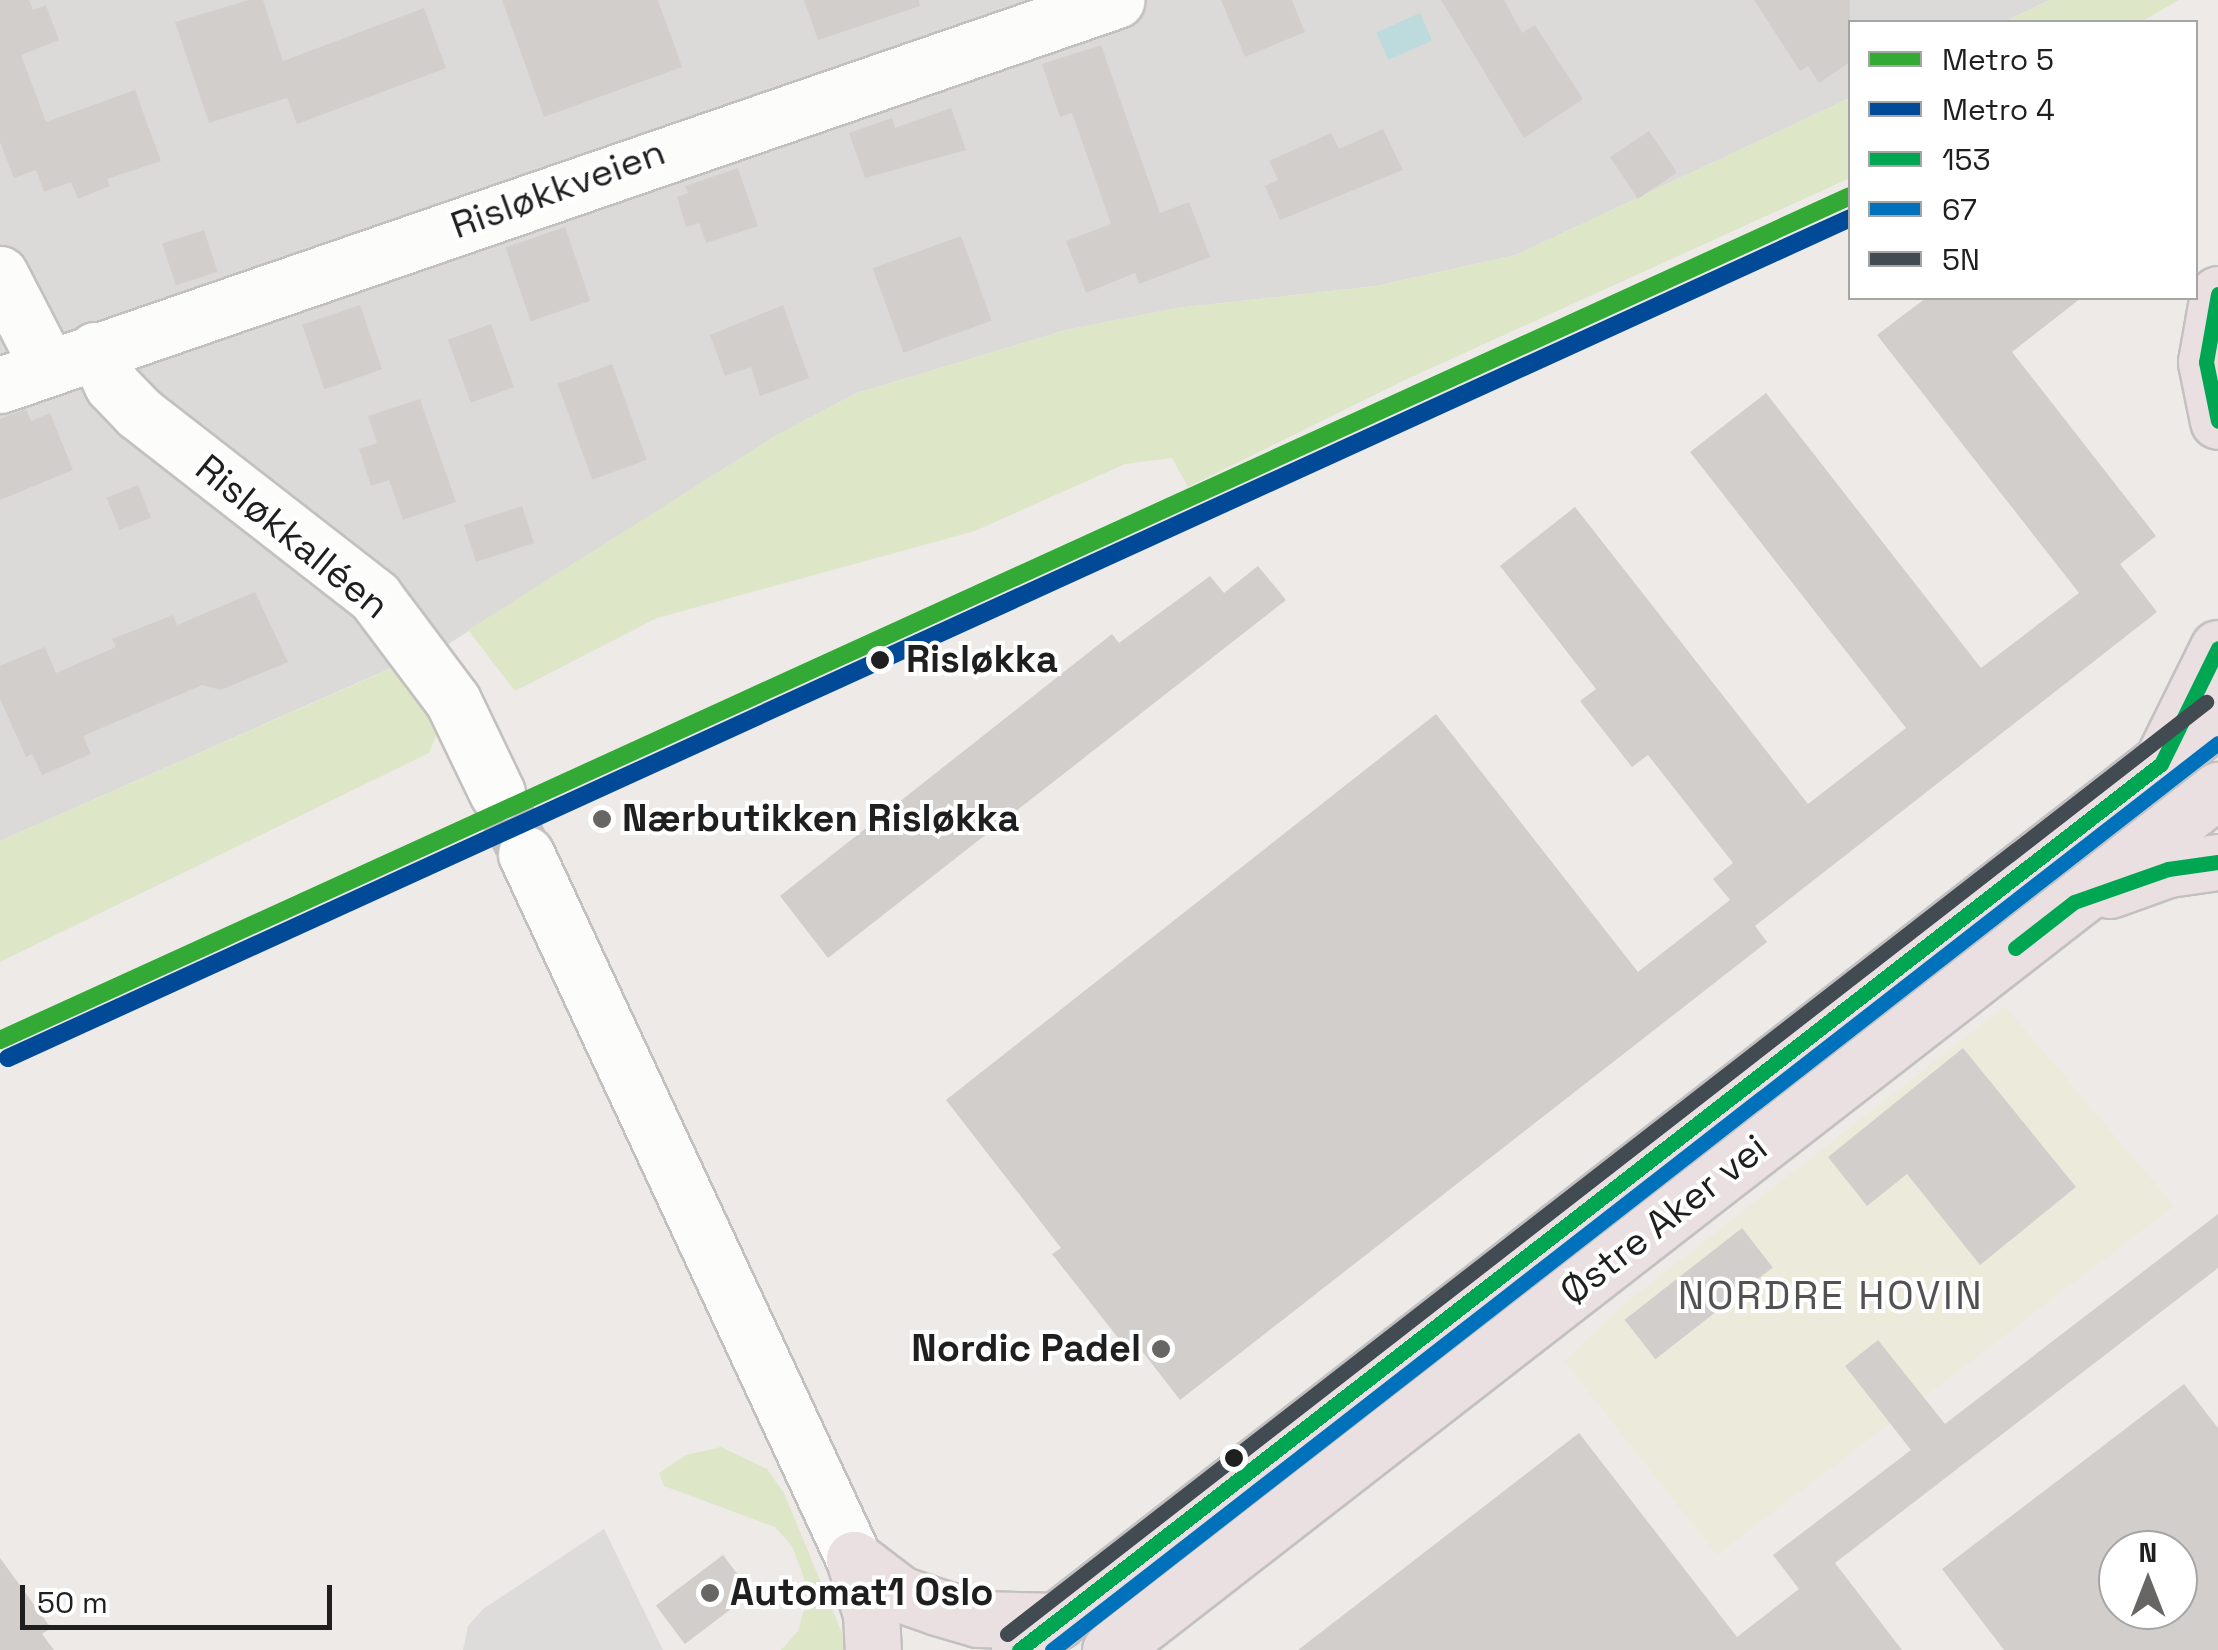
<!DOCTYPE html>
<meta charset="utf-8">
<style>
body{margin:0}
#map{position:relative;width:2218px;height:1650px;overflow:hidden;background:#edeae7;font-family:"Space Grotesk",sans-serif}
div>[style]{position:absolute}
.residential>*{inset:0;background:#dcdad9}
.farmland>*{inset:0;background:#ecebdb}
.grass>*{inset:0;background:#dde7c8}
.parking>*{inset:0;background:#dddcdb}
.water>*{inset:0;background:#bddbdd;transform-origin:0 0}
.building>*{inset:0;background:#d2cecc;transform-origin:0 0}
.minor-tunnel>*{height:55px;margin-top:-27.5px;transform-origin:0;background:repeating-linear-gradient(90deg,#c4c1bf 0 55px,transparent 0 83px)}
.roads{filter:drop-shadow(2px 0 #c3c1c0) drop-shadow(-2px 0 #c3c1c0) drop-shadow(0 2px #c3c1c0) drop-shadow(0 -2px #c3c1c0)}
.minor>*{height:55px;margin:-27.5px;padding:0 27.5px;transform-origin:27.5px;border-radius:27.5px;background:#fcfcfb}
.highway>*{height:55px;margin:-27.5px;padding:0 27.5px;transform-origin:27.5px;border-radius:27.5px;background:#eae0e2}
.bus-1>*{height:15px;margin:-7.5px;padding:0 7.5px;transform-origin:7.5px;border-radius:7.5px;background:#00a651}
.bus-2>*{height:15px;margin:-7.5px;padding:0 7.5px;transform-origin:7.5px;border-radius:7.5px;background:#0072bc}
.bus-3>*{height:15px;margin:-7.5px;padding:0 7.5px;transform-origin:7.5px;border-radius:7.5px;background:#424a52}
.metro-1>*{height:18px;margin:-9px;padding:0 9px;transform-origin:9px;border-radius:9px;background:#32aa35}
.metro-2>*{height:18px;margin:-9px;padding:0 9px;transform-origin:9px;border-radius:9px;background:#004a98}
.dots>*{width:28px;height:28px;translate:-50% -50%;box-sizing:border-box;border:5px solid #fff;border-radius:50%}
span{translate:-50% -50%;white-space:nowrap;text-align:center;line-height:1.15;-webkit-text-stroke:8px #fff;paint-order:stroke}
.street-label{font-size:38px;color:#1f1f1f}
.stop-label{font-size:38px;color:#1f1f1f;font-weight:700}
.left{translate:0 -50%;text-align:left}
.poi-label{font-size:38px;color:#1f1f1f;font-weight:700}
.right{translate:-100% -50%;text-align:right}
.neighbourhood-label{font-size:40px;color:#525252;letter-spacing:2.5px}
.legend{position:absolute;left:1848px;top:20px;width:350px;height:280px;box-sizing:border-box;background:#fff;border:2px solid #a5a5a5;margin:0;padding:12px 18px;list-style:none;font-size:30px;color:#1f1f1f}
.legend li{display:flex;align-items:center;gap:20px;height:50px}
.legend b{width:50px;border:2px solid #a5a5a5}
.north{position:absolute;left:2098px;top:1530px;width:100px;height:100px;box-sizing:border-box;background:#fff;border:2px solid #a5a5a5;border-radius:50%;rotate:0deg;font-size:28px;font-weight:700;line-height:40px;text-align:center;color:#1f1f1f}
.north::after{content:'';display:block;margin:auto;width:35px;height:45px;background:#676665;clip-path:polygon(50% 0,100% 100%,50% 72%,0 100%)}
.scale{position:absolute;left:20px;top:1585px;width:312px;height:45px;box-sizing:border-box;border:5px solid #1f1f1f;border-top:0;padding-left:12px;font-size:30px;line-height:35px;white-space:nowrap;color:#1f1f1f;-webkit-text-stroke:8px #fff;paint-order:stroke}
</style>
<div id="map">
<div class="residential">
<div style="clip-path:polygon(0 0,2050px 0,2004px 22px,1850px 22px,1850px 98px,1516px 255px,1376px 286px,1177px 308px,1066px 330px,857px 393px,777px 435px,406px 671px,391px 668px,0 841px)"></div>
</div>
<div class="farmland">
<div style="clip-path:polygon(2005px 1006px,2174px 1206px,1717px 1555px,1564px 1361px,1623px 1305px)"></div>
</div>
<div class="grass">
<div style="clip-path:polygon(2050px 0,2179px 0,2141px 22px,2004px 22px)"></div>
<div style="clip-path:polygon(1850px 98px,1850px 178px,1405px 380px,1188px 487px,1172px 458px,1125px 464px,975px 531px,657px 618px,515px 691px,468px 630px,777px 435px,857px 393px,1066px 330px,1177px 308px,1376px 286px,1516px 255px)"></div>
<div style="clip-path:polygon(392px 668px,406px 671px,440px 725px,429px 753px,0 962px,0 841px)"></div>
<div style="clip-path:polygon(721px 1447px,767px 1469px,784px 1493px,849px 1650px,781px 1650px,798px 1631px,804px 1610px,804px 1578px,792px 1546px,775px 1527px,664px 1486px,659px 1473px,686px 1455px)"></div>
</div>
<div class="parking">
<div style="clip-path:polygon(604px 1529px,663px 1650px,463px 1650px,468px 1626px,483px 1609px)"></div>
</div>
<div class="water">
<div style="left:1420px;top:13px;width:30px;height:48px;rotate:66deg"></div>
</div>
<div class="building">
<div style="clip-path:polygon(0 0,29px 0,33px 10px,46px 5px,59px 40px,21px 55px,46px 122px,135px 90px,161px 161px,107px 179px,110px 186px,78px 199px,71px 182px,44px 192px,36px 170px,14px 178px,0 142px)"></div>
<div style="clip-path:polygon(249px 0,263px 0,283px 61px,424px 8px,446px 68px,297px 124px,287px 98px,209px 123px,175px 22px)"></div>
<div style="clip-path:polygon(502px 0,658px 0,682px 67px,544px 117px)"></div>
<div style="clip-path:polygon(804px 0,919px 0,920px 6px,818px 40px)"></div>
<div style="clip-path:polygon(1221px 0,1292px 0,1305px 32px,1245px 57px)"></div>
<div style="clip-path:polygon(1441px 0,1504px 0,1522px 33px,1535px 25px,1583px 99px,1524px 138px)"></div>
<div style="clip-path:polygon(1754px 0,1850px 0,1850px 62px,1819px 83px,1808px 66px,1800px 71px)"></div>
<div style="clip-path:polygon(1101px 45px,1160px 213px,1189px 202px,1210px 257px,1139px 284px,1135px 273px,1086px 293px,1066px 241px,1111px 224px,1072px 113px,1060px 117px,1042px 64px)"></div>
<div style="clip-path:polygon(951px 108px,966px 150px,865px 178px,849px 133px,892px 118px,895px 128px)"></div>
<div style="clip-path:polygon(1383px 129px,1403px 170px,1280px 220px,1265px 186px,1278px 180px,1269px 161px,1331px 133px,1339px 149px)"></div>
<div style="left:1649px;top:131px;width:50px;height:47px;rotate:56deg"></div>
<div style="clip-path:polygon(738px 168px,758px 226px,706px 243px,699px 223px,686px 227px,677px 197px,688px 193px,685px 186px)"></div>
<div style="left:565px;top:227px;width:78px;height:63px;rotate:71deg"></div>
<div style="left:204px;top:230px;width:44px;height:44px;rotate:72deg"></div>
<div style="left:961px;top:236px;width:90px;height:94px;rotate:70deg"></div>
<div style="clip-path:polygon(1926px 298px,2081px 298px,2012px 352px,2156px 536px,2120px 564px,2157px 612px,1755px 926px,1767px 942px,1180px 1400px,1142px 1351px,1134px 1358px,1052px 1254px,1061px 1248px,946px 1100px,1436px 714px,1638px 972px,1730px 900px,1713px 879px,1733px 863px,1648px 755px,1632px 767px,1580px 701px,1596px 689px,1500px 566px,1575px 507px,1808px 804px,1906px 728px,1690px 452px,1766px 393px,1981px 668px,2079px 593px,1877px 335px)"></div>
<div style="left:360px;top:305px;width:68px;height:61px;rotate:71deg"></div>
<div style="clip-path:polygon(783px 305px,809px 378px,760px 396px,751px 367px,725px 376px,710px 335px)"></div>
<div style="left:491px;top:324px;width:67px;height:46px;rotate:70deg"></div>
<div style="left:612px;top:364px;width:102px;height:58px;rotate:70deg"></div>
<div style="clip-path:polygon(420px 399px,456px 502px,403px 520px,389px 480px,371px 486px,359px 449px,377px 443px,368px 416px)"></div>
<div style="clip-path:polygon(26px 409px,31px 421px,50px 413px,73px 470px,0 500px,0 419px)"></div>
<div style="left:138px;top:485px;width:35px;height:34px;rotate:68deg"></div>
<div style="left:522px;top:506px;width:39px;height:61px;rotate:72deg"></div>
<div style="clip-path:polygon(1258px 566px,1286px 600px,828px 958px,780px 896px,1112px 634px,1119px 643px,1210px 576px,1224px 593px)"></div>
<div style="clip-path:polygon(255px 592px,288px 662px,221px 690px,202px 685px,83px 736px,91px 754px,42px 775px,32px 754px,26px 757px,0 699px,0 666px,45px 647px,56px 673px,116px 647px,112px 639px,173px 615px,177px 625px)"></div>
<div style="clip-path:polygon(1963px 1048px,2076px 1187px,1980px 1265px,1907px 1174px,1867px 1206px,1828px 1157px)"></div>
<div style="clip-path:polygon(2218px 1214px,2218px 1268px,1835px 1563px,1902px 1650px,1298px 1650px,1579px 1433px,1737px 1637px,1799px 1589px,1773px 1555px,1911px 1450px,1845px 1366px,1878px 1340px,1945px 1424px)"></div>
<div style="left:1742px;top:1228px;width:50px;height:149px;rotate:52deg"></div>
<div style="clip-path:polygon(evenodd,2184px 1384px,2218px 1428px,2218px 1650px,2004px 1650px,1942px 1569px,2184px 1384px,2118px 1550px,2178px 1550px,2178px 1610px,2118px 1610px,2118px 1550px)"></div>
<div style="left:723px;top:1555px;width:48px;height:84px;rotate:53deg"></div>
<div style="clip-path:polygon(0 1558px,51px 1628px,42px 1634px,54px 1650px,0 1650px)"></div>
</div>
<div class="minor-tunnel">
<div style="left:497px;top:793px;width:68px;rotate:64.6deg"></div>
</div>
<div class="roads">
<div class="minor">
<div style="left:0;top:274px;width:105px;rotate:62.7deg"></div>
<div style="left:95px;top:350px;width:39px;rotate:64deg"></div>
<div style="left:112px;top:385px;width:39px;rotate:46deg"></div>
<div style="left:139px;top:413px;width:299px;rotate:37.9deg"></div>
<div style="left:375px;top:597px;width:130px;rotate:53.1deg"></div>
<div style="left:453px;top:701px;width:102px;rotate:64.4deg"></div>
<div style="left:0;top:385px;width:1181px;rotate:-19.02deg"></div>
<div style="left:526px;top:854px;width:778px;rotate:65.05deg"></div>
</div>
<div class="highway">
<div style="left:2218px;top:294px;width:69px;rotate:100deg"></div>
<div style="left:2206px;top:362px;width:60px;rotate:78.5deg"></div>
<div style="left:2166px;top:753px;width:117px;rotate:-63.7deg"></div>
<div style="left:2110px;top:890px;width:62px;rotate:-19.9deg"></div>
<div style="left:2168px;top:869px;width:50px;rotate:-8deg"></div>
<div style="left:854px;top:1559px;width:58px;rotate:37.3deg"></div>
<div style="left:900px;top:1594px;width:39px;rotate:19deg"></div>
<div style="left:937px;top:1607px;width:43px;rotate:16.3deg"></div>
<div style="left:978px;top:1619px;width:80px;rotate:1.4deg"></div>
<div style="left:854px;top:1559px;width:58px;rotate:72.8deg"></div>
<div style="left:871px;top:1614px;width:36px;rotate:87deg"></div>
<div style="left:1019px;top:1650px;width:1519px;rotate:-37.86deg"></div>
<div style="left:1110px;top:1650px;width:1403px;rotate:-37.82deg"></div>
</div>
</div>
<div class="bus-1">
<div style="left:2218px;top:294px;width:69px;rotate:100deg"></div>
<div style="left:2206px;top:362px;width:60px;rotate:78.5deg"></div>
<div style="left:2015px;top:948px;width:75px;rotate:-37.9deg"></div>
<div style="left:2074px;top:902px;width:100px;rotate:-19.3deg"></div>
<div style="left:2168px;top:869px;width:50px;rotate:-8deg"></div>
<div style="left:1019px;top:1650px;width:1445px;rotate:-37.81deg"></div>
<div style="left:2161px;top:764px;width:129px;rotate:-63.8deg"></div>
</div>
<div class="bus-2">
<div style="left:1052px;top:1650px;width:1477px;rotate:-37.88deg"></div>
</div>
<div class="bus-3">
<div style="left:1007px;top:1634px;width:1519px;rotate:-37.86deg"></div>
</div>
<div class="metro-1">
<div style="left:0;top:1040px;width:2033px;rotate:-24.52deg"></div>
</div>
<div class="metro-2">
<div style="left:8px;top:1058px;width:2024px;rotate:-24.51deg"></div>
</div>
<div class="dots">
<div style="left:880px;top:660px;background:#1f1f1f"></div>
<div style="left:602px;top:819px;background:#676665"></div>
<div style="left:1161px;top:1349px;background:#676665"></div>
<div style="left:1234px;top:1458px;background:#1f1f1f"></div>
<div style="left:710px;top:1593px;background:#676665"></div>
</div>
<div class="street-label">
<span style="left:558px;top:189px;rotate:-20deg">Risløkkveien</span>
<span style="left:292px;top:537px;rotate:39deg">Risløkkalléen</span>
<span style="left:1664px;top:1220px;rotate:-38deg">Østre Aker vei</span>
</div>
<div class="stop-label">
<span class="left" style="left:906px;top:660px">Risløkka</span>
</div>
<div class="poi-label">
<span class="left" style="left:622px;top:819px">Nærbutikken Risløkka</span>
<span class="right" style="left:1141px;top:1349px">Nordic Padel</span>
<span class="left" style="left:730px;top:1593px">Automat1 Oslo</span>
</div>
<div class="neighbourhood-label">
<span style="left:1831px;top:1296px">NORDRE HOVIN</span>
</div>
<ul class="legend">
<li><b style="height:12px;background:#32aa35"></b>Metro 5</li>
<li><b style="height:12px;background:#004a98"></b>Metro 4</li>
<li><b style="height:12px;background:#00a651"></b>153</li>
<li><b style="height:12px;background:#0072bc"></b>67</li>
<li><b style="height:12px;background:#424a52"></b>5N</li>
</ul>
<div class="north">N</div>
<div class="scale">50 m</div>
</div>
